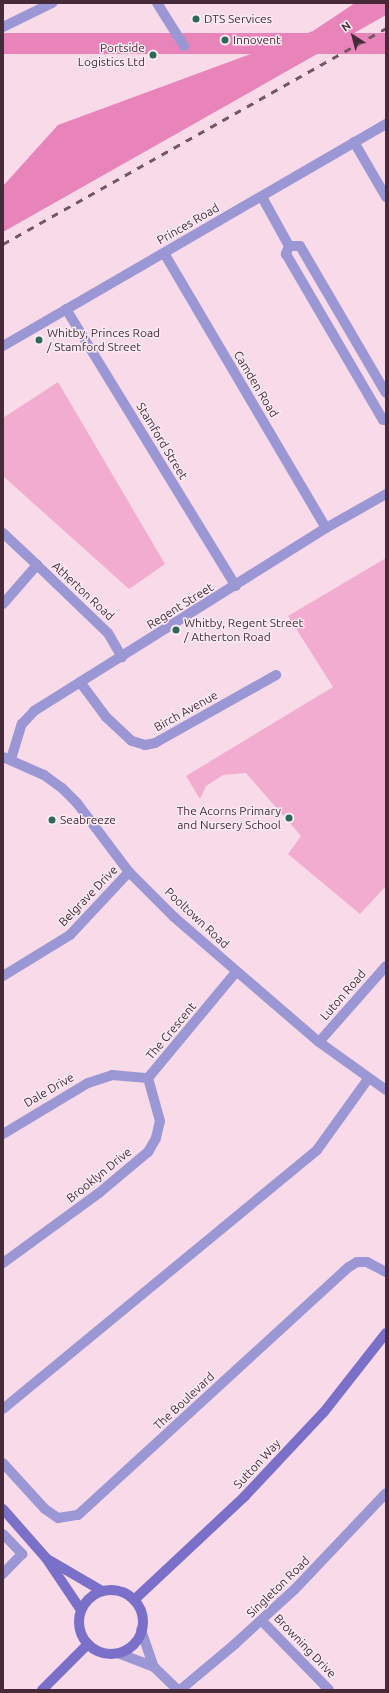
<!DOCTYPE html>
<style>
body{margin:0}
#map{position:relative;width:389px;height:1693px;overflow:hidden;background:#f8dae8;font-family:Ubuntu,sans-serif}
div>[style]{position:absolute}
.green>*{inset:0;background:#f2acd0}
.forest>*{inset:0;background:#e984bb;transform-origin:0 0}
.minor>*{height:10px;margin:-5px;padding:0 5px;transform-origin:5px;border-radius:5px;background:#9b97d4}
.tertiary>*{height:10px;margin:-5px;padding:0 5px;transform-origin:5px;border-radius:5px;background:#9b97d4}
.secondary>*{height:10px;margin:-5px;padding:0 5px;transform-origin:5px;border-radius:5px;background:#7a6fc9}
.secondary>.ring{margin:-5px;padding:0;box-sizing:content-box;background:none;border:10px solid #7a6fc9;border-radius:50%}
.rail>*{height:3px;margin-top:-1.5px;transform-origin:0;background:repeating-linear-gradient(90deg,#735664 0 7px,transparent 0 14px)}
.dots>*{width:11px;height:11px;translate:-50% -50%;box-sizing:border-box;border:2px solid #fbecf3;border-radius:50%}
span{translate:-50% -50%;white-space:nowrap;text-align:center;line-height:1.15;-webkit-text-stroke:3px #fbecf3;paint-order:stroke}
.poi-label{font-size:12px;color:#472a39}
.left{translate:0 -50%;text-align:left}
.right{translate:-100% -50%;text-align:right}
.street-label{font-size:12px;color:#472a39}
.frame{position:absolute;inset:0;border:4px solid #472a39;pointer-events:none}
.north{position:absolute;left:333px;top:16px;width:40px;height:40px;-webkit-text-stroke:3px #fbecf3;paint-order:stroke;rotate:324deg;font-size:11px;font-weight:700;line-height:16px;text-align:center;color:#472a39}
.north::after{content:'';display:block;margin:auto;width:14px;height:18px;background:#472a39;clip-path:polygon(50% 0,100% 100%,50% 72%,0 100%)}
</style>
<div id="map">
<div class="green">
<div style="clip-path:polygon(58px 382px,165px 564px,129px 589px,3px 476px,3px 418px)"></div>
<div style="clip-path:polygon(386px 558px,386px 886px,360px 914px,288px 854px,301px 836px,246px 773px,223px 775px,206px 786px,200px 799px,186px 776px,333px 687px,288px 616px)"></div>
</div>
<div class="forest">
<div style="clip-path:polygon(355px 3px,386px 3px,386px 15px,3px 232px,3px 186px,58px 125px,313px 31px)"></div>
<div style="left:386px;top:33px;width:21px;height:440px;rotate:90deg"></div>
</div>
<div class="minor">
<div style="left:157px;top:3px;width:51px;rotate:57.9deg"></div>
<div style="left:3px;top:27px;width:55px;rotate:-26.1deg"></div>
<div style="left:354px;top:142px;width:64px;rotate:59.8deg"></div>
<div style="left:262px;top:197px;width:56px;rotate:61.1deg"></div>
<div style="left:289px;top:246px;width:9px;rotate:111deg"></div>
<div style="left:286px;top:254px;width:192px;rotate:59.7deg"></div>
<div style="left:383px;top:420px;width:3px"></div>
<div style="left:289px;top:246px;width:11px"></div>
<div style="left:300px;top:246px;width:170px;rotate:59.7deg"></div>
<div style="left:164px;top:253px;width:319px;rotate:59.5deg"></div>
<div style="left:66px;top:309px;width:325px;rotate:58.5deg"></div>
<div style="left:3px;top:346px;width:443px;rotate:-30.1deg"></div>
<div style="left:3px;top:533px;width:47px;rotate:43.3deg"></div>
<div style="left:3px;top:604px;width:52px;rotate:-48.9deg"></div>
<div style="left:37px;top:565px;width:98px;rotate:43.8deg"></div>
<div style="left:108px;top:633px;width:28px;rotate:60deg"></div>
<div style="left:80px;top:682px;width:44px;rotate:53.4deg"></div>
<div style="left:106px;top:717px;width:35px;rotate:43deg"></div>
<div style="left:132px;top:741px;width:14px;rotate:17deg"></div>
<div style="left:145px;top:745px;width:10px;rotate:-11deg"></div>
<div style="left:155px;top:743px;width:139px;rotate:-29.3deg"></div>
<div style="left:3px;top:757px;width:45px;rotate:23.7deg"></div>
<div style="left:44px;top:775px;width:22px;rotate:36deg"></div>
<div style="left:62px;top:788px;width:21px;rotate:45deg"></div>
<div style="left:77px;top:803px;width:86px;rotate:53deg"></div>
<div style="left:129px;top:872px;width:64px;rotate:45deg"></div>
<div style="left:174px;top:917px;width:191px;rotate:40.8deg"></div>
<div style="left:319px;top:1042px;width:82px;rotate:35.6deg"></div>
<div style="left:11px;top:759px;width:37px;rotate:-73deg"></div>
<div style="left:22px;top:724px;width:18px;rotate:-47deg"></div>
<div style="left:34px;top:711px;width:345px;rotate:-32.1deg"></div>
<div style="left:326px;top:528px;width:69px;rotate:-29.5deg"></div>
<div style="left:3px;top:976px;width:79px;rotate:-31.5deg"></div>
<div style="left:70px;top:935px;width:86px;rotate:-46.9deg"></div>
<div style="left:319px;top:1042px;width:101px;rotate:-48.6deg"></div>
<div style="left:3px;top:1134px;width:99px;rotate:-31deg"></div>
<div style="left:88px;top:1083px;width:25px;rotate:-18deg"></div>
<div style="left:112px;top:1075px;width:36px;rotate:5deg"></div>
<div style="left:148px;top:1078px;width:138px;rotate:-50.3deg"></div>
<div style="left:3px;top:1263px;width:119px;rotate:-36.1deg"></div>
<div style="left:99px;top:1193px;width:64px;rotate:-39.9deg"></div>
<div style="left:148px;top:1152px;width:16px;rotate:-60deg"></div>
<div style="left:156px;top:1138px;width:17px;rotate:-77deg"></div>
<div style="left:160px;top:1121px;width:45px;rotate:-105.6deg"></div>
<div style="left:3px;top:1409px;width:407px;rotate:-39.5deg"></div>
<div style="left:317px;top:1150px;width:87px;rotate:-54.3deg"></div>
<div style="left:3px;top:1463px;width:62px;rotate:47.6deg"></div>
<div style="left:45px;top:1509px;width:16px;rotate:35deg"></div>
<div style="left:58px;top:1518px;width:20px;rotate:-9deg"></div>
<div style="left:78px;top:1515px;width:367px;rotate:-42.5deg"></div>
<div style="left:349px;top:1267px;width:9px;rotate:-32deg"></div>
<div style="left:357px;top:1262px;width:10px"></div>
<div style="left:367px;top:1262px;width:21px;rotate:28deg"></div>
<div style="left:3px;top:1534px;width:28px;rotate:46deg"></div>
<div style="left:22px;top:1554px;width:28px;rotate:134deg"></div>
<div style="left:262px;top:1621px;width:96px;rotate:45.8deg"></div>
<div style="left:180px;top:1690px;width:72px;rotate:-39.9deg"></div>
<div style="left:235px;top:1644px;width:81px;rotate:-42.5deg"></div>
<div style="left:295px;top:1589px;width:132px;rotate:-46.5deg"></div>
</div>
<div class="tertiary">
<div style="left:141px;top:1630px;width:39px;rotate:71deg"></div>
<div style="left:118px;top:1653px;width:39px;rotate:21deg"></div>
<div style="left:154px;top:1667px;width:33px;rotate:44deg"></div>
</div>
<div class="secondary">
<div style="left:3px;top:1509px;width:65px;rotate:48.7deg"></div>
<div style="left:46px;top:1558px;width:63px;rotate:56.1deg"></div>
<div style="left:49px;top:1560px;width:61px;rotate:30.3deg"></div>
<div class="ring" style="left:79px;top:1590px;width:54px;height:54px"></div>
<div style="left:134px;top:1600px;width:152px;rotate:-43.1deg"></div>
<div style="left:245px;top:1496px;width:115px;rotate:-46.8deg"></div>
<div style="left:324px;top:1412px;width:100px;rotate:-51.9deg"></div>
<div style="left:42px;top:1690px;width:65px;rotate:-45deg"></div>
</div>
<div class="rail">
<div style="left:3px;top:244px;width:440px;rotate:-29.4deg"></div>
</div>
<div class="dots">
<div style="left:196px;top:19px;background:#2c6853"></div>
<div style="left:225px;top:40px;background:#2c6853"></div>
<div style="left:153px;top:55px;background:#2c6853"></div>
<div style="left:39px;top:340px;background:#2c6853"></div>
<div style="left:176px;top:630px;background:#2c6853"></div>
<div style="left:289px;top:818px;background:#2c6853"></div>
<div style="left:52px;top:820px;background:#2c6853"></div>
</div>
<div class="poi-label">
<span class="left" style="left:204px;top:19px">DTS Services</span>
<span class="left" style="left:233px;top:40px">Innovent</span>
<span class="right" style="left:145px;top:55px">Portside<br>Logistics Ltd</span>
<span class="left" style="left:47px;top:340px">Whitby, Princes Road<br>/ Stamford Street</span>
<span class="left" style="left:184px;top:630px">Whitby, Regent Street<br>/ Atherton Road</span>
<span class="right" style="left:281px;top:818px">The Acorns Primary<br>and Nursery School</span>
<span class="left" style="left:60px;top:820px">Seabreeze</span>
</div>
<div class="street-label">
<span style="left:188px;top:224px;rotate:-30deg">Princes Road</span>
<span style="left:256px;top:384px;rotate:59deg">Camden Road</span>
<span style="left:162px;top:441px;rotate:59deg">Stamford Street</span>
<span style="left:83px;top:591px;rotate:43deg">Atherton Road</span>
<span style="left:180px;top:606px;rotate:-32deg">Regent Street</span>
<span style="left:186px;top:711px;rotate:-29deg">Birch Avenue</span>
<span style="left:88px;top:896px;rotate:-46deg">Belgrave Drive</span>
<span style="left:197px;top:918px;rotate:43deg">Pooltown Road</span>
<span style="left:343px;top:995px;rotate:-49deg">Luton Road</span>
<span style="left:171px;top:1031px;rotate:-50deg">The Crescent</span>
<span style="left:49px;top:1090px;rotate:-30deg">Dale Drive</span>
<span style="left:99px;top:1175px;rotate:-39deg">Brooklyn Drive</span>
<span style="left:184px;top:1401px;rotate:-43deg">The Boulevard</span>
<span style="left:257px;top:1464px;rotate:-47deg">Sutton Way</span>
<span style="left:278px;top:1587px;rotate:-44deg">Singleton Road</span>
<span style="left:305px;top:1646px;rotate:46deg">Browning Drive</span>
</div>
<div class="frame"></div>
<div class="north">N</div>
</div>
